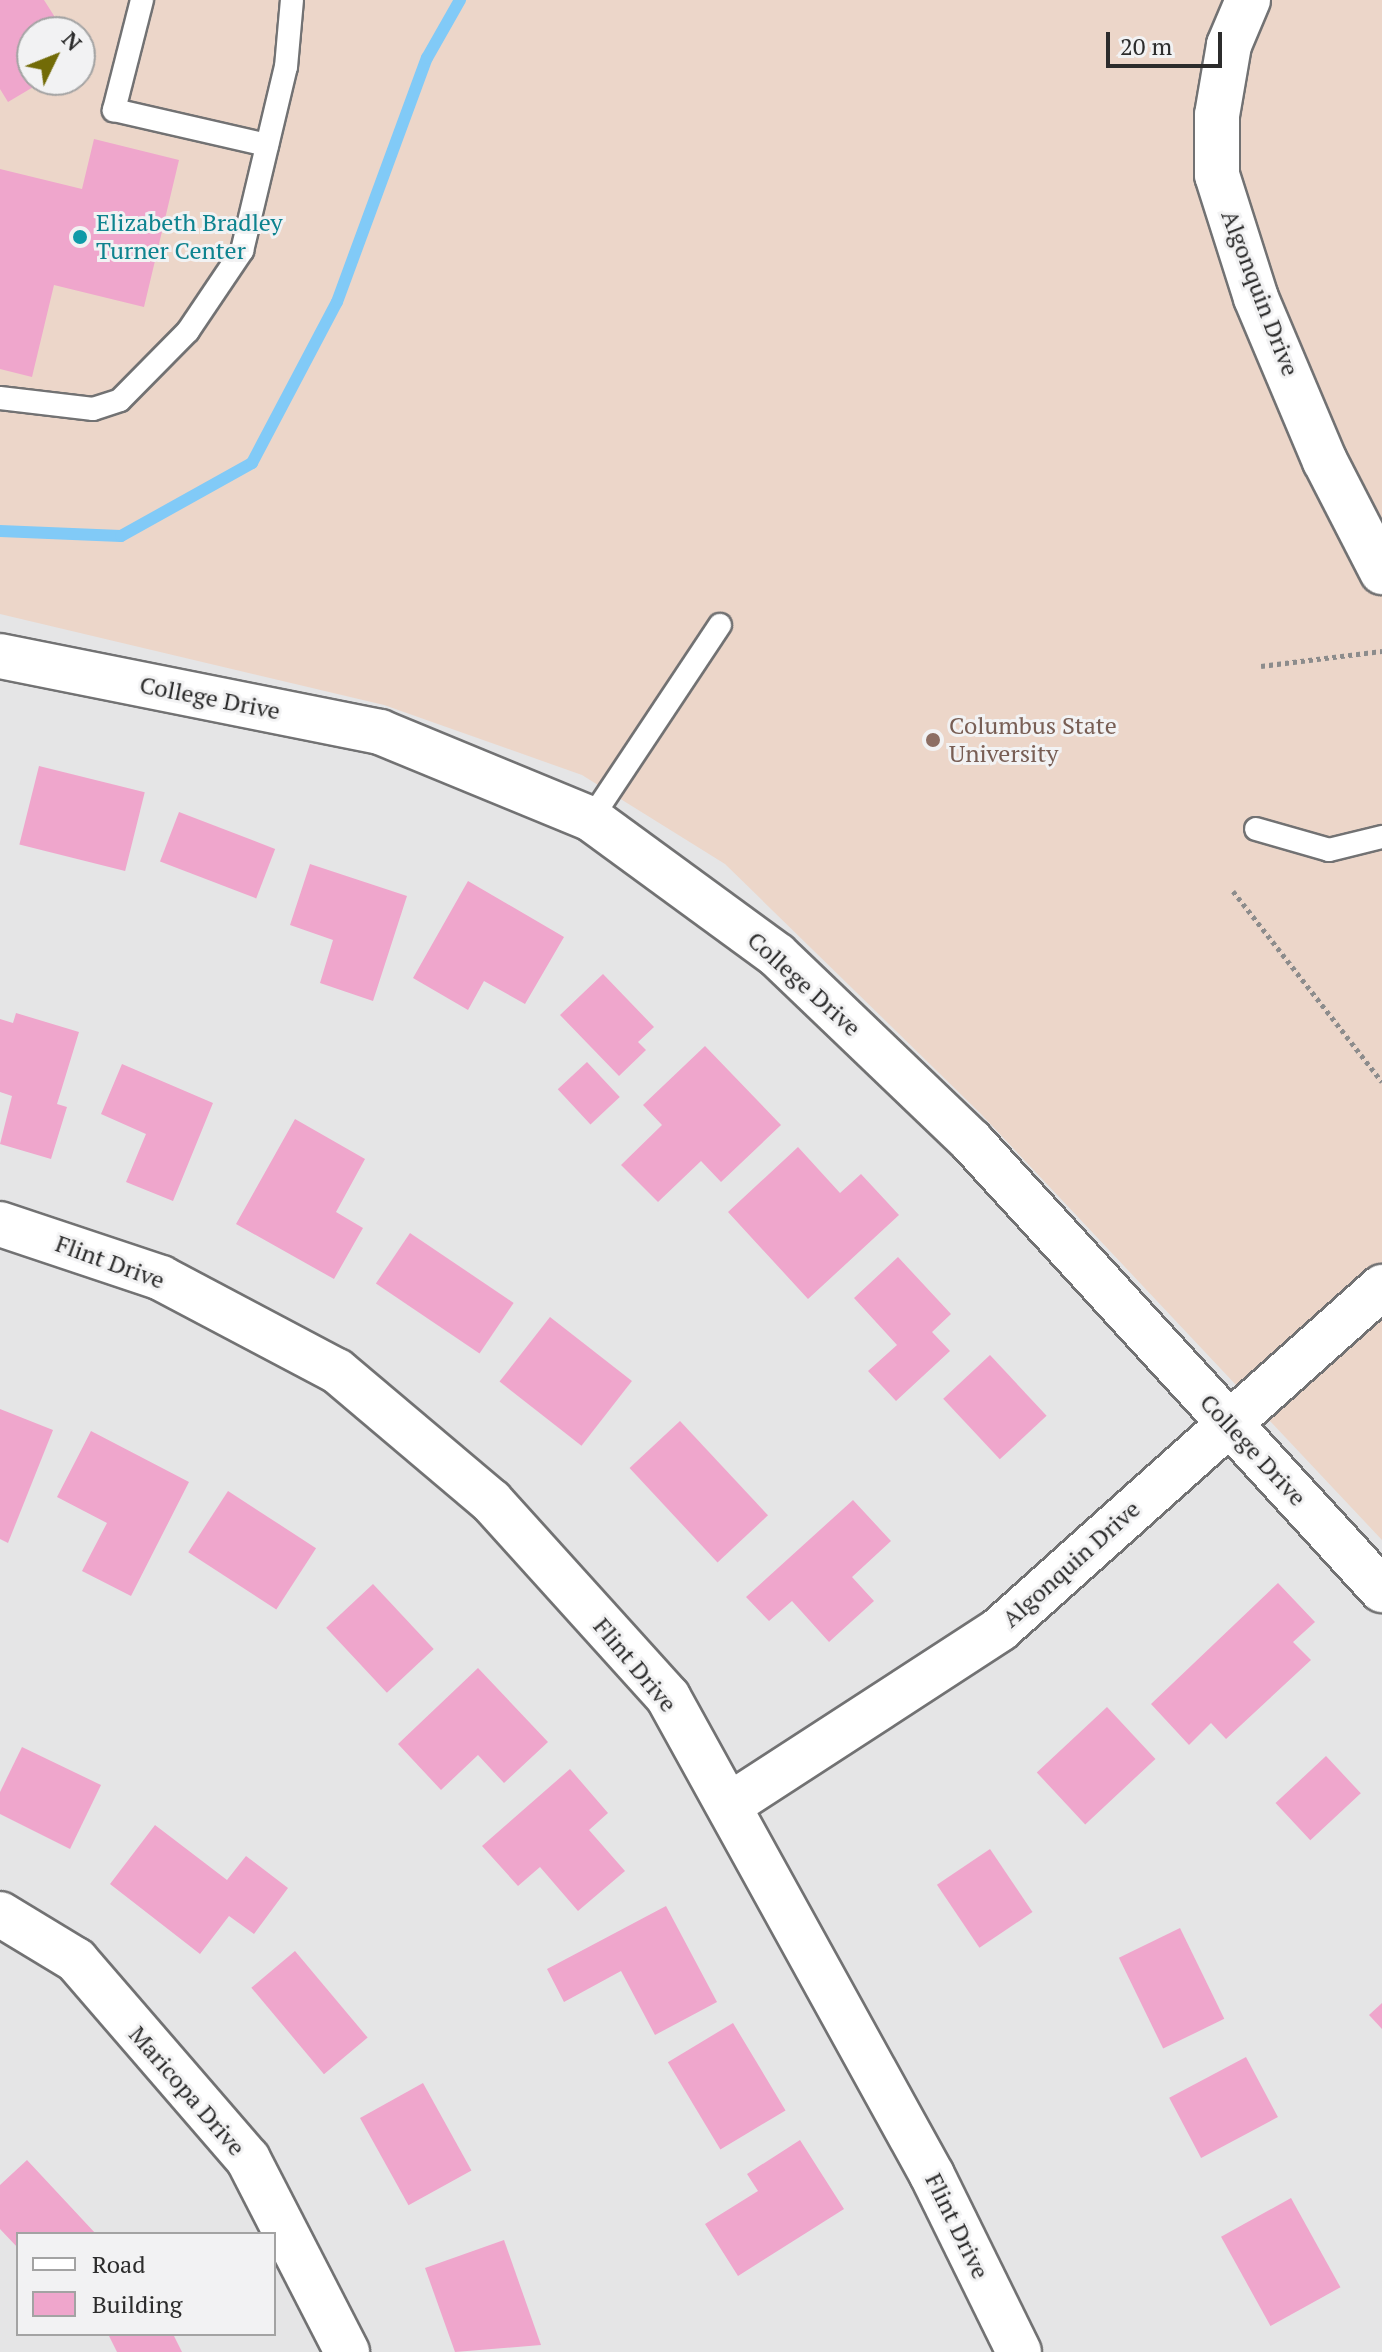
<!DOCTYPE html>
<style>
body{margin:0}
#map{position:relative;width:1382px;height:2352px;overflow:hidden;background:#e5e5e6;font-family:"PT Serif",serif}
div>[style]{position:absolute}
.education>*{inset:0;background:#ecd6c9}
.stream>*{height:12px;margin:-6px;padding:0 6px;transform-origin:6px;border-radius:6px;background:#81caf7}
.building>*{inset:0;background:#efa6cc;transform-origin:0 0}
.path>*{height:5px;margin-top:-2.5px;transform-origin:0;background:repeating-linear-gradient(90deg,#8c8c8c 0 4px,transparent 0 8px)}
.roads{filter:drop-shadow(2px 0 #727273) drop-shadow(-2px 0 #727273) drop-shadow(0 2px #727273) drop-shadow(0 -2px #727273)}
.service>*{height:22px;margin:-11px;padding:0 11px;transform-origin:11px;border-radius:11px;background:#fff}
.minor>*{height:44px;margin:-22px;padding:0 22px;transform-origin:22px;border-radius:22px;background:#fff}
.tertiary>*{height:44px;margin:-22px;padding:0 22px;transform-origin:22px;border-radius:22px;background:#fff}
.dots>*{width:22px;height:22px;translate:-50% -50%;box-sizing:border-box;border:4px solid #f2f2f3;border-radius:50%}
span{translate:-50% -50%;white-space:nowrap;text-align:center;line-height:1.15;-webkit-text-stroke:6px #f2f2f3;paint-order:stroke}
.culture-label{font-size:24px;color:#0d838f}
.left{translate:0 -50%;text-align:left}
.street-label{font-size:24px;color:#2c2c2c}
.education-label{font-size:24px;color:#785e54}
.legend{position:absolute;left:16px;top:2232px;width:260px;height:104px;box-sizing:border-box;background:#f2f2f3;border:2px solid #a3a3a3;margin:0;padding:10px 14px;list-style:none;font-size:24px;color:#2c2c2c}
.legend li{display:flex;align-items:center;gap:16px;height:40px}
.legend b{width:40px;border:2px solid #a3a3a3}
.north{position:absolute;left:16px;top:16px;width:80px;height:80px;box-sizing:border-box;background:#f2f2f3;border:2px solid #a3a3a3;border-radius:50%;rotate:47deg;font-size:22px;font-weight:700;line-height:32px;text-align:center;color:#2c2c2c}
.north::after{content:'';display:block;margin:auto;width:28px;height:36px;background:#726b07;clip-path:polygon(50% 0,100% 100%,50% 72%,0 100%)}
.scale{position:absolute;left:1106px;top:32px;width:116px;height:36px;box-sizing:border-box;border:4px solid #2c2c2c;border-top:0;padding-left:10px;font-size:24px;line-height:28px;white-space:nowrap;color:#2c2c2c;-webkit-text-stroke:6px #f2f2f3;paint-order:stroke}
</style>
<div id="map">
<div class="education">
<div style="clip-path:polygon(evenodd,0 0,1382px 0,1382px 1540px,980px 1113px,725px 864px,582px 775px,384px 705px,0 614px,0 0,32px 32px,80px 32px,80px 80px,32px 80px,32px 32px)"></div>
</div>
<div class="stream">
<div style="left:0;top:531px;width:121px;rotate:2.4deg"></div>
<div style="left:121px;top:536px;width:150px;rotate:-29.1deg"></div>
<div style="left:252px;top:463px;width:182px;rotate:-62.2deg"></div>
<div style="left:337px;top:302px;width:260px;rotate:-69.8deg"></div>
<div style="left:427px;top:58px;width:67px;rotate:-60.4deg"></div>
</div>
<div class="building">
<div style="clip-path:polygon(0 0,44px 0,58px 22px,32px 32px,32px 80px,45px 80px,8px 102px,0 89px)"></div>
<div style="clip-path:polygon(94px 139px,179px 160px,144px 307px,54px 285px,32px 377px,0 369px,0 169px,82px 189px)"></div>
<div style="left:39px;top:766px;width:109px;height:81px;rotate:14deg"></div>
<div style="left:179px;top:812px;width:103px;height:53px;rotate:21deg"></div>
<div style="clip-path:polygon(310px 864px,407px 896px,373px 1001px,320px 983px,333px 940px,290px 925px)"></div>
<div style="clip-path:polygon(468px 881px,564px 937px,525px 1004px,484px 981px,468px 1010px,413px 978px)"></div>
<div style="clip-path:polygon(603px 974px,654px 1027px,638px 1042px,646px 1050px,619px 1076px,560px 1015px)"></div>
<div style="clip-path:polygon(16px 1013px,79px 1032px,57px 1104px,67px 1107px,51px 1159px,0 1144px,12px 1096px,0 1092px,0 1019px,13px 1023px)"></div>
<div style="clip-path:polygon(705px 1046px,781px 1125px,721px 1182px,701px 1161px,658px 1202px,621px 1165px,662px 1125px,643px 1105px)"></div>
<div style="left:587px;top:1062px;width:48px;height:40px;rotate:47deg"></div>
<div style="clip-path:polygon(122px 1064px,213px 1103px,173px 1201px,126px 1182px,146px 1134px,101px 1114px)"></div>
<div style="clip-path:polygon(295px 1119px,365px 1159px,336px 1212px,363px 1228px,334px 1279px,236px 1224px)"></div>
<div style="clip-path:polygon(798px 1147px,840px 1193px,861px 1174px,899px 1215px,808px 1299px,728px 1212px)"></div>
<div style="left:410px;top:1233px;width:125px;height:61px;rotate:34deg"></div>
<div style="clip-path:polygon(898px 1257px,951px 1314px,932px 1332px,950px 1351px,896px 1401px,868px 1371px,897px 1345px,854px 1298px)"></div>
<div style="left:550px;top:1317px;width:104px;height:82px;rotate:38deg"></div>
<div style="left:990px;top:1355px;width:83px;height:64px;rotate:47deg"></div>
<div style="clip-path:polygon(0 1409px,53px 1430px,8px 1543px,0 1539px)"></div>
<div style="left:680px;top:1421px;width:129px;height:69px;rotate:47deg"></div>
<div style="clip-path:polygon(91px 1431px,189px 1482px,131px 1596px,82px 1571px,107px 1523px,57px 1497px)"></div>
<div style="left:228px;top:1491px;width:105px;height:73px;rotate:33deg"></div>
<div style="clip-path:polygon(853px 1500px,891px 1541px,852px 1577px,874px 1601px,829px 1642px,792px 1601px,769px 1621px,746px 1597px)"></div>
<div style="clip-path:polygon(1278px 1583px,1315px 1622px,1293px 1642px,1311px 1660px,1226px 1739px,1211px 1723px,1189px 1745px,1151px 1704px)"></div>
<div style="left:373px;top:1584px;width:89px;height:64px;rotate:47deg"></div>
<div style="clip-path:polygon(478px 1668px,548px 1742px,504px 1783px,478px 1755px,441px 1790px,398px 1744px)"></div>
<div style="left:1107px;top:1707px;width:71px;height:96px;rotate:47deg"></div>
<div style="clip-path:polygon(22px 1747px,101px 1785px,70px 1849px,0 1814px,0 1792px)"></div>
<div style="left:1326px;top:1756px;width:51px;height:69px;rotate:47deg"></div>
<div style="clip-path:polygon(570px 1769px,608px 1813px,589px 1830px,625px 1871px,578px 1911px,540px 1867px,518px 1886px,482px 1846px)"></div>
<div style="clip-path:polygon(155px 1825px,227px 1880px,246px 1856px,288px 1888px,254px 1934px,229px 1916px,200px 1954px,110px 1884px)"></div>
<div style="left:990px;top:1849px;width:76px;height:64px;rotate:56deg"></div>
<div style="clip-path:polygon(666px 1906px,717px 2002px,655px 2035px,621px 1971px,564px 2002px,547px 1969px)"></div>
<div style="left:1180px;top:1928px;width:101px;height:68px;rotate:64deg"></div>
<div style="left:295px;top:1951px;width:113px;height:57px;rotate:50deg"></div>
<div style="clip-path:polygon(1382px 2003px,1382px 2029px,1369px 2015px)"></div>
<div style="left:733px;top:2023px;width:102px;height:76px;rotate:59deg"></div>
<div style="left:1246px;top:2057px;width:68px;height:87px;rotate:62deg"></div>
<div style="left:423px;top:2083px;width:100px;height:72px;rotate:61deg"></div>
<div style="clip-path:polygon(800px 2140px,844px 2209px,738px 2276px,705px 2224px,758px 2191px,747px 2174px)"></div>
<div style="clip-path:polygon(27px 2160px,96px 2234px,18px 2234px,18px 2248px,0 2229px,0 2185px)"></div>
<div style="left:1291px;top:2198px;width:102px;height:80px;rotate:61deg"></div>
<div style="clip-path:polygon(504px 2240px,541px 2345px,455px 2352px,425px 2268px)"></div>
<div style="clip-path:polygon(108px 2334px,173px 2334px,182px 2352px,117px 2352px)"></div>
</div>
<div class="path">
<div style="left:1261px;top:666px;width:122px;rotate:-7.1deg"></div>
<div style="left:1233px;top:891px;width:242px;rotate:52deg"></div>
</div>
<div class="roads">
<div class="service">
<div style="left:142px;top:0;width:114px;rotate:104.3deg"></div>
<div style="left:114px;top:110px;width:157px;rotate:12.9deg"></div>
<div style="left:0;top:398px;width:94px;rotate:6.7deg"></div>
<div style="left:93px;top:409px;width:28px;rotate:-18deg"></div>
<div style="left:120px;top:400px;width:97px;rotate:-45.4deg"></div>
<div style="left:188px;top:331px;width:97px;rotate:-56deg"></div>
<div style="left:242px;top:251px;width:189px;rotate:-76.6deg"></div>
<div style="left:286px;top:67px;width:67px;rotate:-84.9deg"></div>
<div style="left:591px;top:819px;width:233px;rotate:-56.4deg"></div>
<div style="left:1256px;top:829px;width:76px;rotate:16deg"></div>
<div style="left:1329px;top:850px;width:55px;rotate:-13.8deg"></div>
</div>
<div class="minor">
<div style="left:1248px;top:0;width:49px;rotate:112.9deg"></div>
<div style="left:1229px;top:45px;width:71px;rotate:99.7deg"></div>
<div style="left:1217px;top:115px;width:60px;rotate:90deg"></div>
<div style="left:1217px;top:175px;width:129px;rotate:72.4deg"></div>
<div style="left:1256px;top:298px;width:177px;rotate:67.1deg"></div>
<div style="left:1325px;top:461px;width:125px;rotate:62.8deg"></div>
<div style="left:0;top:1224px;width:170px;rotate:18.5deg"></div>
<div style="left:161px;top:1278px;width:199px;rotate:27.9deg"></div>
<div style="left:337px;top:1371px;width:202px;rotate:40.2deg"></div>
<div style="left:491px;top:1501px;width:264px;rotate:47.9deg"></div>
<div style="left:668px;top:1697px;width:546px;rotate:61.09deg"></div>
<div style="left:932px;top:2175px;width:197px;rotate:63.8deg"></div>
<div style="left:731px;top:1804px;width:321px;rotate:-33deg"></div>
<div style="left:1000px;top:1629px;width:513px;rotate:-41.84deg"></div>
<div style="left:0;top:1914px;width:89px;rotate:31.2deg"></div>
<div style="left:76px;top:1960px;width:263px;rotate:49.2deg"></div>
<div style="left:248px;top:2159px;width:217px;rotate:62.8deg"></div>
</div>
<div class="tertiary">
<div style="left:0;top:656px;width:388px;rotate:11.3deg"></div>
<div style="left:380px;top:732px;width:228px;rotate:22.4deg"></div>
<div style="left:591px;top:819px;width:230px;rotate:36.2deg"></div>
<div style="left:777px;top:955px;width:269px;rotate:43.8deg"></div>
<div style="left:971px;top:1141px;width:609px;rotate:47.53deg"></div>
</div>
</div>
<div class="dots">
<div style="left:80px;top:237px;background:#0f9aa8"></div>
<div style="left:933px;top:740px;background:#8d6e63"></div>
</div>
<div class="culture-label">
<span class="left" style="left:96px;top:237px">Elizabeth Bradley<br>Turner Center</span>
</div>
<div class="street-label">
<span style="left:1260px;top:293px;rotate:69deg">Algonquin Drive</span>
<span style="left:210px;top:698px;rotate:11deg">College Drive</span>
<span style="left:804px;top:984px;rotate:42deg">College Drive</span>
<span style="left:110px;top:1262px;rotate:20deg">Flint Drive</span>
<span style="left:1253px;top:1450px;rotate:47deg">College Drive</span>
<span style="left:1071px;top:1564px;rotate:-42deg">Algonquin Drive</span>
<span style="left:635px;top:1665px;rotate:50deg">Flint Drive</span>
<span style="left:187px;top:2091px;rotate:49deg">Maricopa Drive</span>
<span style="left:957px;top:2226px;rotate:64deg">Flint Drive</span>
</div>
<div class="education-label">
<span class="left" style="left:949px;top:740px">Columbus State<br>University</span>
</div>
<ul class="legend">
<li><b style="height:10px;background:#fff"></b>Road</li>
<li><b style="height:22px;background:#efa6cc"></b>Building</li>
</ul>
<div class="north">N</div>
<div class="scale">20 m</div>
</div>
